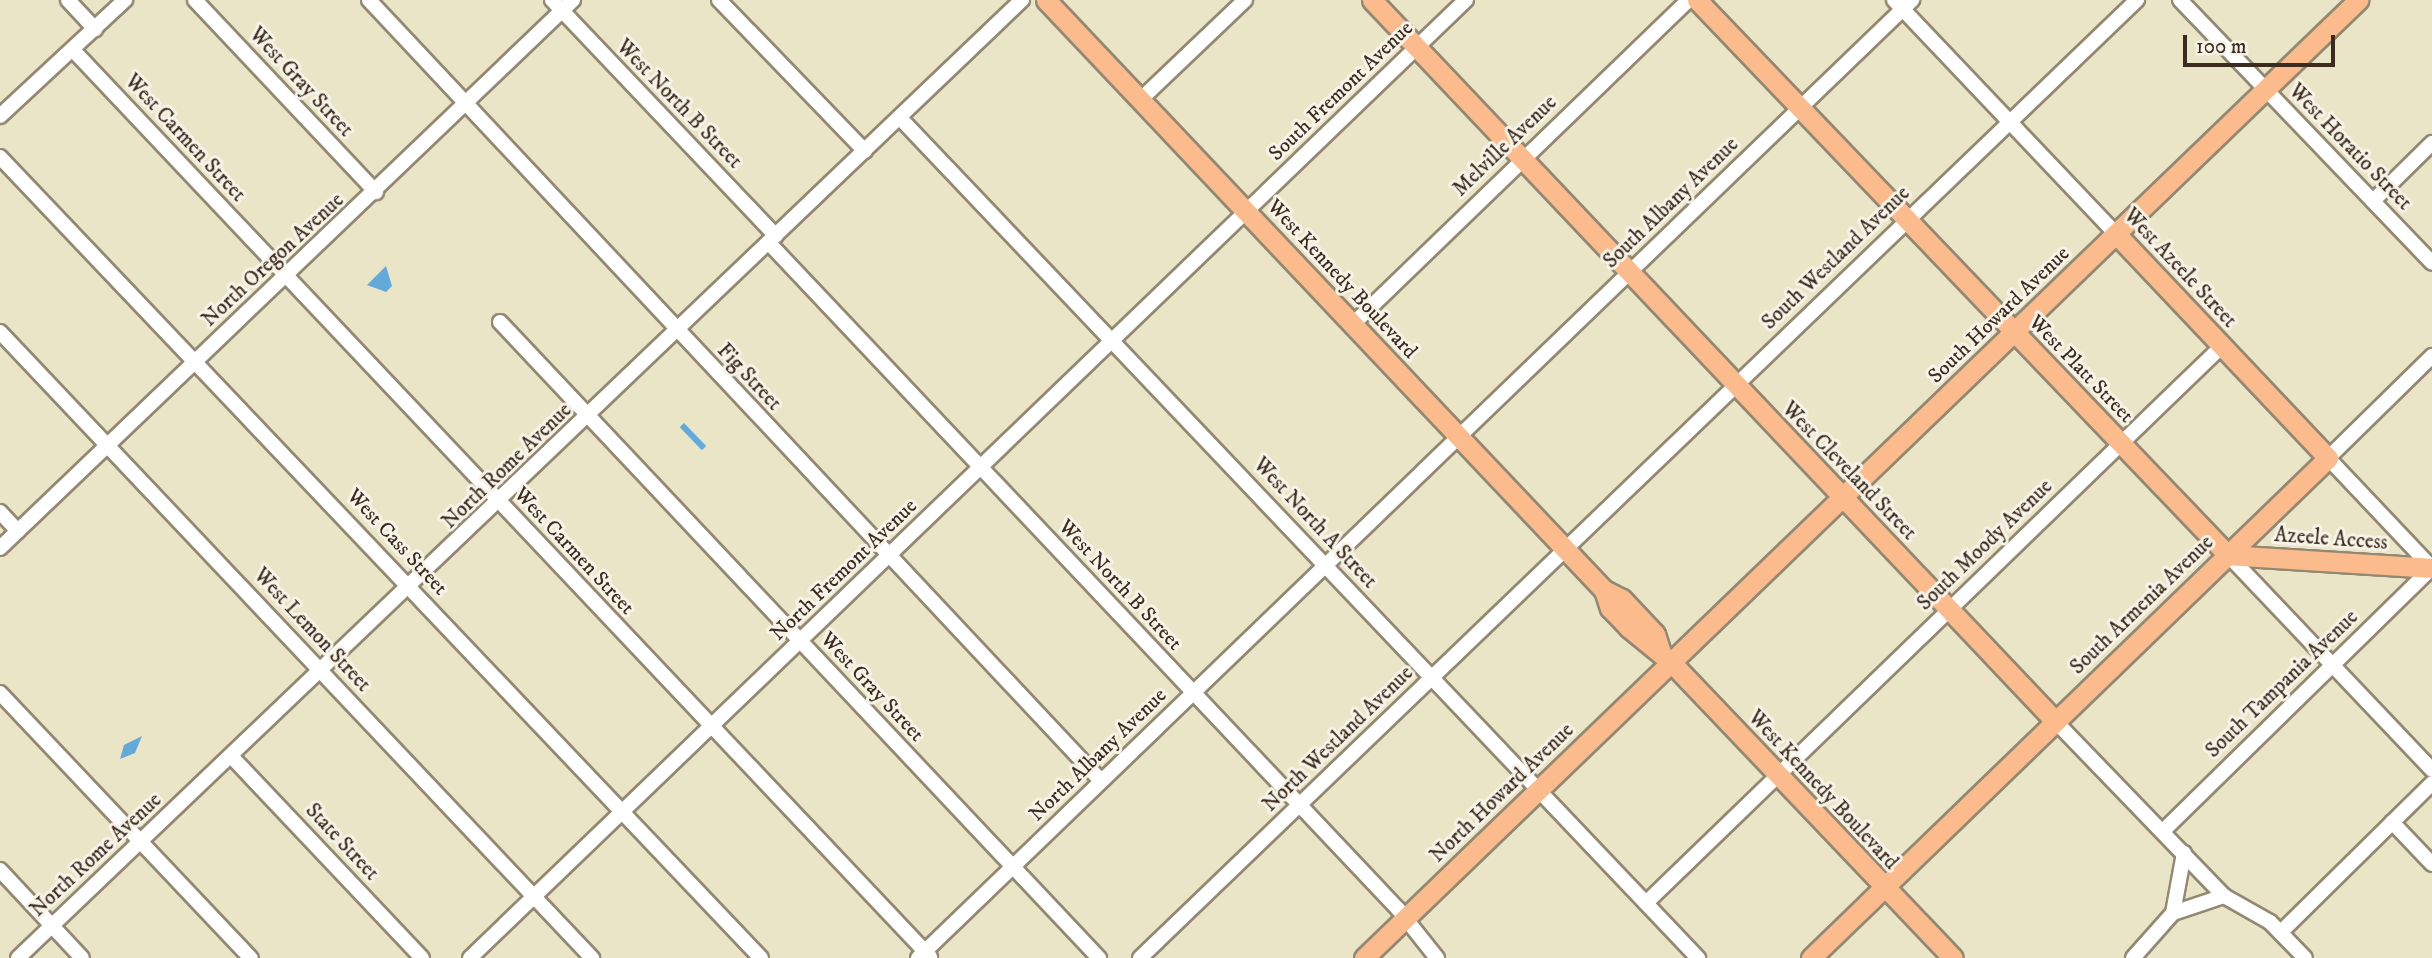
<!DOCTYPE html>
<style>
body{margin:0}
#map{position:relative;width:2432px;height:958px;overflow:hidden;background:#ebe5c8;font-family:"IM FELL DW Pica",serif}
div>[style]{position:absolute}
.water>*{inset:0;background:#63aada;transform-origin:0 0}
.roads{filter:drop-shadow(2px 0 #938873) drop-shadow(-2px 0 #938873) drop-shadow(0 2px #938873) drop-shadow(0 -2px #938873)}
.minor>*{height:14px;margin:-7px;padding:0 7px;transform-origin:7px;border-radius:7px;background:#fff}
.major>*{height:19px;margin:-9.5px;padding:0 9.5px;transform-origin:9.5px;border-radius:9.5px;background:#fbbb8d}
span{translate:-50% -50%;white-space:nowrap;text-align:center;line-height:1.15;-webkit-text-stroke:6px #f7f3e8;paint-order:stroke}
.street-label{font-size:21px;color:#3b2a1e}
.scale{position:absolute;left:2183px;top:35px;width:152px;height:32px;box-sizing:border-box;border:4px solid #3b2a1e;border-top:0;padding-left:9px;font-size:21px;line-height:24px;white-space:nowrap;color:#3b2a1e;-webkit-text-stroke:5px #f7f3e8;paint-order:stroke}
</style>
<div id="map">
<div class="water">
<div style="clip-path:polygon(386px 266px,392px 286px,386px 292px,367px 285px)"></div>
<div style="left:684px;top:423px;width:32px;height:6px;rotate:46deg"></div>
<div style="clip-path:polygon(142px 736px,135px 753px,120px 759px,124px 745px)"></div>
</div>
<div class="roads">
<div class="minor">
<div style="left:68px;top:0;width:40px;rotate:47deg"></div>
<div style="left:195px;top:0;width:264px;rotate:46.7deg"></div>
<div style="left:369px;top:0;width:1070px;rotate:46.85deg"></div>
<div style="left:552px;top:0;width:325px;rotate:46.5deg"></div>
<div style="left:719px;top:0;width:210px;rotate:46deg"></div>
<div style="left:1894px;top:0;width:323px;rotate:46.5deg"></div>
<div style="left:2180px;top:0;width:364px;rotate:46.2deg"></div>
<div style="left:73px;top:50px;width:1248px;rotate:46.62deg"></div>
<div style="left:1140px;top:100px;width:145px;rotate:-43.6deg"></div>
<div style="left:0;top:116px;width:171px;rotate:-42.9deg"></div>
<div style="left:900px;top:118px;width:1159px;rotate:46.47deg"></div>
<div style="left:0;top:157px;width:1105px;rotate:46.47deg"></div>
<div style="left:2373px;top:201px;width:83px;rotate:-44.5deg"></div>
<div style="left:769px;top:243px;width:916px;rotate:46.64deg"></div>
<div style="left:1398px;top:909px;width:63px;rotate:51.5deg"></div>
<div style="left:500px;top:322px;width:874px;rotate:46.72deg"></div>
<div style="left:1353px;top:324px;width:466px;rotate:-44deg"></div>
<div style="left:0;top:332px;width:862px;rotate:46.6deg"></div>
<div style="left:0;top:512px;width:26px;rotate:47deg"></div>
<div style="left:0;top:548px;width:793px;rotate:-43.72deg"></div>
<div style="left:2228px;top:555px;width:296px;rotate:46.5deg"></div>
<div style="left:0;top:693px;width:365px;rotate:46.6deg"></div>
<div style="left:2055px;top:721px;width:243px;rotate:46deg"></div>
<div style="left:2224px;top:896px;width:53px;rotate:29.5deg"></div>
<div style="left:2270px;top:922px;width:50px;rotate:45.8deg"></div>
<div style="left:231px;top:756px;width:278px;rotate:46.6deg"></div>
<div style="left:2392px;top:822px;width:58px;rotate:46.4deg"></div>
<div style="left:2163px;top:831px;width:376px;rotate:-44.4deg"></div>
<div style="left:2432px;top:568px;width:151px;rotate:-133.4deg"></div>
<div style="left:2328px;top:458px;width:146px;rotate:-44.4deg"></div>
<div style="left:0;top:870px;width:120px;rotate:47deg"></div>
<div style="left:1646px;top:903px;width:801px;rotate:-44.04deg"></div>
<div style="left:2173px;top:913px;width:61px;rotate:-79.6deg"></div>
<div style="left:2281px;top:932px;width:212px;rotate:-44.6deg"></div>
<div style="left:18px;top:958px;width:1388px;rotate:-43.66deg"></div>
<div style="left:470px;top:958px;width:1382px;rotate:-43.89deg"></div>
<div style="left:918px;top:958px;width:1381px;rotate:-43.94deg"></div>
<div style="left:1140px;top:958px;width:1383px;rotate:-43.86deg"></div>
<div style="left:2133px;top:958px;width:60px;rotate:-48.4deg"></div>
<div style="left:2173px;top:913px;width:54px;rotate:-18.4deg"></div>
</div>
<div class="major">
<div style="left:1046px;top:0;width:812px;rotate:46.6deg"></div>
<div style="left:1604px;top:590px;width:20px;rotate:27deg"></div>
<div style="left:1622px;top:599px;width:48px;rotate:46.7deg"></div>
<div style="left:1655px;top:634px;width:19px;rotate:72deg"></div>
<div style="left:1372px;top:0;width:993px;rotate:46.55deg"></div>
<div style="left:1697px;top:0;width:768px;rotate:46.27deg"></div>
<div style="left:2228px;top:555px;width:204px;rotate:3.6deg"></div>
<div style="left:1604px;top:590px;width:19px;rotate:72deg"></div>
<div style="left:1610px;top:608px;width:28px;rotate:46deg"></div>
<div style="left:1629px;top:628px;width:55px;rotate:39.1deg"></div>
<div style="left:1672px;top:663px;width:407px;rotate:46.4deg"></div>
<div style="left:1364px;top:958px;width:1381px;rotate:-43.94deg"></div>
<div style="left:1811px;top:958px;width:719px;rotate:-44.04deg"></div>
<div style="left:2328px;top:458px;width:308px;rotate:-133.4deg"></div>
</div>
</div>
<div class="street-label">
<span style="left:301px;top:82px;rotate:47deg">West Gray Street</span>
<span style="left:1341px;top:91px;rotate:-44deg">South Fremont Avenue</span>
<span style="left:679px;top:104px;rotate:46deg">West North B Street</span>
<span style="left:185px;top:138px;rotate:47deg">West Carmen Street</span>
<span style="left:1505px;top:146px;rotate:-44deg">Melville Avenue</span>
<span style="left:2350px;top:147px;rotate:46deg">West Horatio Street</span>
<span style="left:1671px;top:203px;rotate:-44deg">South Albany Avenue</span>
<span style="left:1836px;top:258px;rotate:-44deg">South Westland Avenue</span>
<span style="left:273px;top:260px;rotate:-43deg">North Oregon Avenue</span>
<span style="left:2180px;top:268px;rotate:47deg">West Azeele Street</span>
<span style="left:1342px;top:279px;rotate:47deg">West Kennedy Boulevard</span>
<span style="left:1999px;top:315px;rotate:-44deg">South Howard Avenue</span>
<span style="left:2081px;top:369px;rotate:46deg">West Platt Street</span>
<span style="left:749px;top:377px;rotate:47deg">Fig Street</span>
<span style="left:507px;top:466px;rotate:-44deg">North Rome Avenue</span>
<span style="left:1849px;top:471px;rotate:46deg">West Cleveland Street</span>
<span style="left:1315px;top:523px;rotate:47deg">West North A Street</span>
<span style="left:2331px;top:539px;rotate:4deg">Azeele Access</span>
<span style="left:397px;top:542px;rotate:47deg">West Cass Street</span>
<span style="left:1985px;top:545px;rotate:-44deg">South Moody Avenue</span>
<span style="left:574px;top:551px;rotate:47deg">West Carmen Street</span>
<span style="left:844px;top:570px;rotate:-44deg">North Fremont Avenue</span>
<span style="left:1120px;top:585px;rotate:47deg">West North B Street</span>
<span style="left:2142px;top:605px;rotate:-44deg">South Armenia Avenue</span>
<span style="left:312px;top:630px;rotate:47deg">West Lemon Street</span>
<span style="left:2282px;top:684px;rotate:-44deg">South Tampania Avenue</span>
<span style="left:872px;top:687px;rotate:47deg">West Gray Street</span>
<span style="left:1338px;top:739px;rotate:-44deg">North Westland Avenue</span>
<span style="left:1098px;top:755px;rotate:-44deg">North Albany Avenue</span>
<span style="left:1823px;top:790px;rotate:47deg">West Kennedy Boulevard</span>
<span style="left:1502px;top:793px;rotate:-44deg">North Howard Avenue</span>
<span style="left:342px;top:842px;rotate:47deg">State Street</span>
<span style="left:96px;top:855px;rotate:-43deg">North Rome Avenue</span>
</div>
<div class="scale">100 m</div>
</div>
